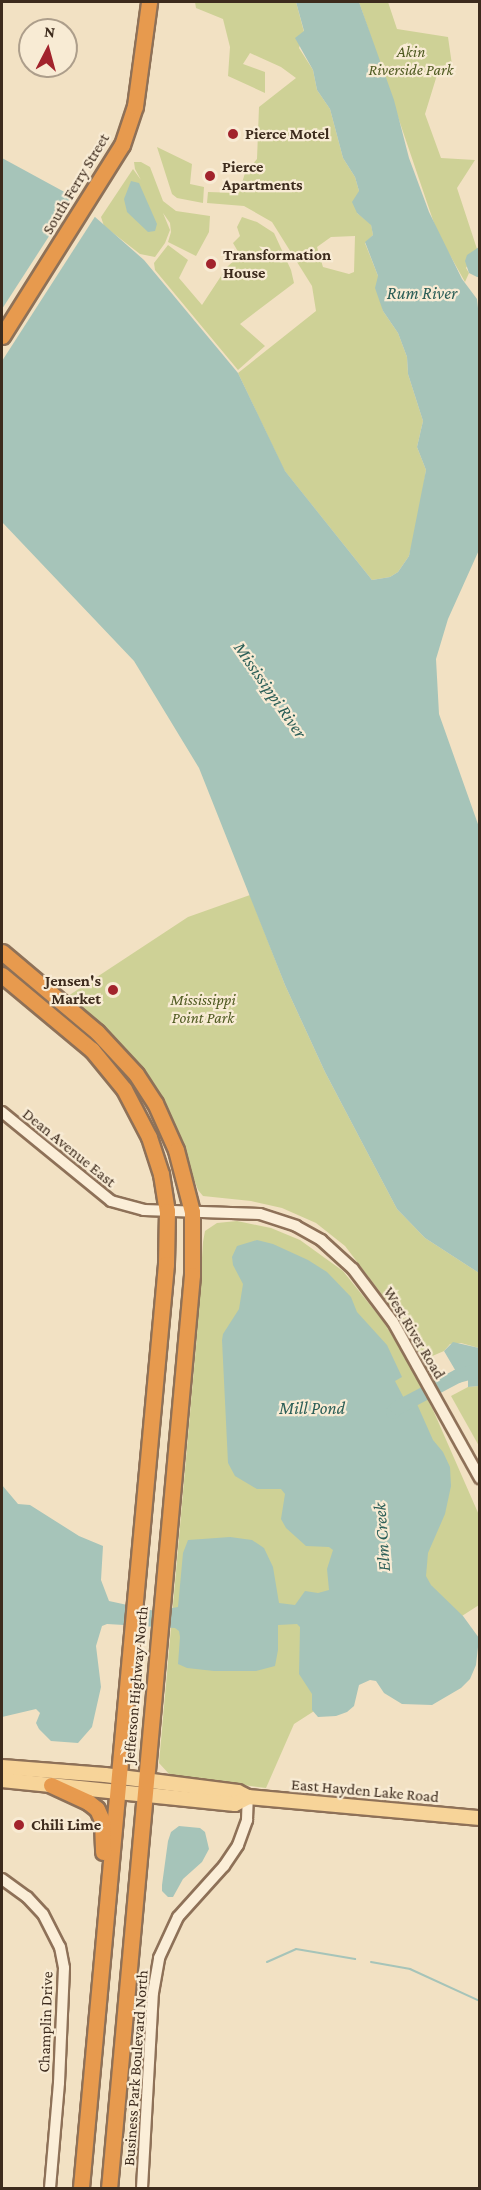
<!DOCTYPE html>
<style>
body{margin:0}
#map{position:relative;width:481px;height:2190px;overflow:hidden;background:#f2e1c3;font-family:"Crimson Pro",serif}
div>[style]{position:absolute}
.green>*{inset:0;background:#ced196}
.water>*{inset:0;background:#a6c4b9}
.pier>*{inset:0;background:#f2e1c3}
.stream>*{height:2px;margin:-1px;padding:0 1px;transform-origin:1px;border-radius:1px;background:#a6c4b9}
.river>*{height:14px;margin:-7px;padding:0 7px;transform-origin:7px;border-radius:7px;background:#a6c4b9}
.roads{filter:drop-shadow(2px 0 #8e7158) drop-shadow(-2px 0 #8e7158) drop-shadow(0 2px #8e7158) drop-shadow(0 -2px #8e7158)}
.minor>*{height:10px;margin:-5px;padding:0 5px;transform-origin:5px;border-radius:5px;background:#fbeed8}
.major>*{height:14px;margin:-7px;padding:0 7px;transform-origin:7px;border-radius:7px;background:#f7d499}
.highway>*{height:15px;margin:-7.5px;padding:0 7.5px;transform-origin:7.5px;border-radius:7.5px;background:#e79a4e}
.dots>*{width:16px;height:16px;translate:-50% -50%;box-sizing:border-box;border:3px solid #f8ebd4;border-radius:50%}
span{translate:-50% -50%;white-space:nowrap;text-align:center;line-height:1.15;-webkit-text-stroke:4.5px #f8ebd4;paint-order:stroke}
.park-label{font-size:16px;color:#505b22;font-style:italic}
.poi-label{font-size:16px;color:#3d2b1d;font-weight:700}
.left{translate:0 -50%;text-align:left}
.right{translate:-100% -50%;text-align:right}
.street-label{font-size:16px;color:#3d2b1d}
.water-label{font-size:18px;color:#2b5e57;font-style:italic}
.frame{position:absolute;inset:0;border:3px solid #3d2b1d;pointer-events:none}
.north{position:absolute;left:18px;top:18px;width:60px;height:60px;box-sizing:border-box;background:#f8ebd4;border:2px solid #ad9e8b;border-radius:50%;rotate:6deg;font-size:16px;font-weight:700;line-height:24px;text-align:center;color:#3d2b1d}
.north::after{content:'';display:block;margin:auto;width:21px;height:27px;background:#a2232c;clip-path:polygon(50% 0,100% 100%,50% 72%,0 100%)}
</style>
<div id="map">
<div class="green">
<div style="clip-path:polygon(evenodd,195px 2px,296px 2px,304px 32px,299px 48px,313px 70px,317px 90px,330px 109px,343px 158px,355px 177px,359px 191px,357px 213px,371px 224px,373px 235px,365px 243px,378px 276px,383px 311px,398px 333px,407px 357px,408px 374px,423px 421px,417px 447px,426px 470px,419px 517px,409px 556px,398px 572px,390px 577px,372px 580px,284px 470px,238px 373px,316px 311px,312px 286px,272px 222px,244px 206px,207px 203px,208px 192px,239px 193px,245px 173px,257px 159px,259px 107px,296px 78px,281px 67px,250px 53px,243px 64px,265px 72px,265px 93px,228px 76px,230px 47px,223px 19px,196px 8px,195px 2px,355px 236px,354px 272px,349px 274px,323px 267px,317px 247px,331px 237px,355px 236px)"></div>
<div style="clip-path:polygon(359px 2px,388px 2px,397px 29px,448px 37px,452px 65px,437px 75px,425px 114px,441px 158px,475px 160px,457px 188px,477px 249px,466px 268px,469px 273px,465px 282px,437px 232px)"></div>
<div style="clip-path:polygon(157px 147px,192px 164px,190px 184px,204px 187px,203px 203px,177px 198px,172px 194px)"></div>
<div style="clip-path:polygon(134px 162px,141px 162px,150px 167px,163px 201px,176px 211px,210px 216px,209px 232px,196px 256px,168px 242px,171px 232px,170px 223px,163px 213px,170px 230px,165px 243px,155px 257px,140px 254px,104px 226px,101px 217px,133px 169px,141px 180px,135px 169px)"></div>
<div style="clip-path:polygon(242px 217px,257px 222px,274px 233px,291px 270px,294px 283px,240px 324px,265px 346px,238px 370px,155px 270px,154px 263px,168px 245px,188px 260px,179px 278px,202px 305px,227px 267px,240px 255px,233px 243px,240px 236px,237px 227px)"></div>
<div style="clip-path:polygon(250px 895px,285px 985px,325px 1072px,397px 1209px,425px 1238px,479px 1273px,479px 1348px,461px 1343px,450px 1344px,444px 1351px,423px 1360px,390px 1305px,345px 1246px,316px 1223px,282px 1208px,251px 1201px,203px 1196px,198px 1190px,175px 1129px,159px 1094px,126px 1050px,68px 996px,188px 917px)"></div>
<div style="clip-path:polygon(237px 1221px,271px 1228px,300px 1240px,343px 1271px,383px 1321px,407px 1360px,433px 1410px,479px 1515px,479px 1605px,294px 1724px,266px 1788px,170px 1775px,159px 1763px,197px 1335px,203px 1242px,205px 1231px,217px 1223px)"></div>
<div style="clip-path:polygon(479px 1386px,479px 1446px,451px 1396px,468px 1387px)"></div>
</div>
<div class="water">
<div style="clip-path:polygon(296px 2px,359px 2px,394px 100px,409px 158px,429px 212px,462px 279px,477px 299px,479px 317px,479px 550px,448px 619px,436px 659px,439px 714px,479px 827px,479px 1273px,425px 1238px,397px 1209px,325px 1072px,285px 985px,199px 768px,134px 661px,2px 522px,2px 158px,70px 195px,144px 260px,238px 373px,285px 471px,372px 580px,390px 577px,398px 572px,409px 556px,426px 470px,417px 447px,423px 421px,408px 374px,407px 357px,398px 333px,383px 311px,375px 288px,378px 276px,365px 242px,373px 235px,371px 225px,357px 213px,352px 202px,359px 191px,355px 177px,343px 158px,330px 109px,317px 90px,313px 70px,295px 38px,304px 31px)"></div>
<div style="clip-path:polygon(131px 181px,139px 183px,157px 224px,155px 231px,148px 232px,127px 212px,124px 199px)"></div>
<div style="clip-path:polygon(479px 247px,479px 277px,477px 277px,469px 273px,465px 261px,467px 255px)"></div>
<div style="clip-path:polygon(257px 1240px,273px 1244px,308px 1260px,327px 1272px,351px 1297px,357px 1312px,387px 1345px,402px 1377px,395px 1381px,409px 1408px,417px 1404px,433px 1440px,443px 1452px,450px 1467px,451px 1486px,445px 1514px,428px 1553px,426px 1576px,431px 1585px,463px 1616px,479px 1638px,476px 1665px,470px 1679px,461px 1688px,432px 1705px,402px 1704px,384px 1693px,376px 1681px,370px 1680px,359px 1685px,354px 1706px,347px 1712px,336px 1716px,318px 1717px,312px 1710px,312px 1694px,299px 1674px,300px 1627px,297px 1624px,278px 1625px,278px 1650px,275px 1666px,256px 1671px,214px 1671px,187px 1668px,178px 1664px,180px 1637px,179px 1631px,175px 1628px,107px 1624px,102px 1626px,96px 1646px,101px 1687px,92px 1727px,78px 1743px,51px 1741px,39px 1729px,36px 1723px,40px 1713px,36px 1709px,2px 1717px,2px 1485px,18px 1504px,30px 1505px,79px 1536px,103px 1546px,101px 1580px,109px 1601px,155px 1611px,178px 1607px,183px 1553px,188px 1540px,230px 1537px,252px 1540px,264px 1548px,273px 1567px,279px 1603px,295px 1605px,305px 1591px,318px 1593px,329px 1590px,327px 1569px,333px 1550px,329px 1547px,306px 1546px,286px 1528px,281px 1519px,285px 1494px,281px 1489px,257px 1489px,235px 1476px,228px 1463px,222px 1340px,223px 1334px,239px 1309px,243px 1284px,233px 1265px,232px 1257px,237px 1246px)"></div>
<div style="clip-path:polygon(453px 1342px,479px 1348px,479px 1386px,468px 1387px,468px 1379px,461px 1380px,444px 1351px)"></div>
<div style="clip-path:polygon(179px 1826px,200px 1828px,205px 1832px,209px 1849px,202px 1862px,183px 1879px,173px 1897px,168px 1897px,162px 1891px,162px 1885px,168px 1841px,171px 1832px)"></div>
</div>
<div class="pier">
<div style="clip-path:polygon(75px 196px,96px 215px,2px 361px,2px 309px)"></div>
</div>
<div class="stream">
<div style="left:267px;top:1962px;width:32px;rotate:-24deg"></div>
<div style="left:296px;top:1949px;width:60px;rotate:9.6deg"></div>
<div style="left:371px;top:1962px;width:40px;rotate:10deg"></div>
<div style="left:410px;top:1969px;width:77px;rotate:24.6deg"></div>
</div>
<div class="river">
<div style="left:393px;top:1412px;width:6px;rotate:-45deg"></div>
<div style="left:397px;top:1408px;width:69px;rotate:-27.7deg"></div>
<div style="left:458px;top:1376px;width:23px;rotate:-15deg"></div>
</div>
<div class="roads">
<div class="minor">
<div style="left:2px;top:1112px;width:141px;rotate:39.2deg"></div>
<div style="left:111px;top:1201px;width:34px;rotate:15deg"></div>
<div style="left:144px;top:1210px;width:116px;rotate:2deg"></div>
<div style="left:260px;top:1214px;width:38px;rotate:18deg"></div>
<div style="left:296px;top:1226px;width:29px;rotate:29deg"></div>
<div style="left:321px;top:1240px;width:43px;rotate:42.2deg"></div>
<div style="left:353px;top:1269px;width:66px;rotate:53deg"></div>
<div style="left:393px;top:1322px;width:179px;rotate:60.9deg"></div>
<div style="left:2px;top:1879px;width:31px;rotate:36deg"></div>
<div style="left:27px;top:1897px;width:23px;rotate:47deg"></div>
<div style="left:43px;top:1914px;width:37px;rotate:63deg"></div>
<div style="left:60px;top:1947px;width:21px;rotate:79deg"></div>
<div style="left:64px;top:1968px;width:115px;rotate:92.5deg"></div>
<div style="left:59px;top:2083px;width:105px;rotate:94.9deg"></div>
<div style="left:142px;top:2188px;width:195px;rotate:-86.8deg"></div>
<div style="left:153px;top:1993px;width:36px;rotate:-80deg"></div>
<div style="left:159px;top:1958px;width:45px;rotate:-65.1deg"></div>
<div style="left:178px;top:1917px;width:69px;rotate:-48deg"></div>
<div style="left:224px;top:1866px;width:25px;rotate:-56deg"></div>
<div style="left:238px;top:1845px;width:27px;rotate:-70deg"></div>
<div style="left:247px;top:1820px;width:23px;rotate:-88deg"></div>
</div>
<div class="major">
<div style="left:2px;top:1767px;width:103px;rotate:4.4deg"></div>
<div style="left:105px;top:1775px;width:134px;rotate:7.3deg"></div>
<div style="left:238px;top:1792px;width:11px;rotate:27deg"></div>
<div style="left:248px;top:1797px;width:233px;rotate:5.2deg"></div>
<div style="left:2px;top:1780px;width:234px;rotate:5.9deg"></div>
<div style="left:235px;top:1804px;width:15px;rotate:-28deg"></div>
</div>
<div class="highway">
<div style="left:2px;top:336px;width:226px;rotate:-57.9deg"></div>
<div style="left:122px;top:145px;width:41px;rotate:-71.6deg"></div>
<div style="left:135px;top:106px;width:105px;rotate:-82.3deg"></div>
<div style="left:2px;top:952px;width:124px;rotate:40.1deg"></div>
<div style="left:97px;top:1032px;width:57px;rotate:47.1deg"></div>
<div style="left:136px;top:1074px;width:35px;rotate:57deg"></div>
<div style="left:155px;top:1103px;width:51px;rotate:65.9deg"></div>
<div style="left:176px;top:1150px;width:64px;rotate:75.5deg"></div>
<div style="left:192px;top:1212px;width:63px;rotate:90deg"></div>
<div style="left:192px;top:1275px;width:917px;rotate:95.19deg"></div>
<div style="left:2px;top:975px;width:117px;rotate:39.8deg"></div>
<div style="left:92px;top:1050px;width:50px;rotate:50.6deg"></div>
<div style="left:124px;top:1089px;width:54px;rotate:62.5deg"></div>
<div style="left:149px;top:1137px;width:39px;rotate:72deg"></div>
<div style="left:161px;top:1174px;width:37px;rotate:81deg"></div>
<div style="left:167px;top:1211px;width:53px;rotate:91.1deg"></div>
<div style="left:166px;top:1264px;width:928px;rotate:95.26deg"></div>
<div style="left:51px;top:1785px;width:41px;rotate:24.7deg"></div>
<div style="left:88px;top:1802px;width:11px;rotate:38deg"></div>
<div style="left:97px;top:1809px;width:12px;rotate:66deg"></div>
<div style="left:102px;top:1820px;width:32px;rotate:88deg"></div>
</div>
</div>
<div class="dots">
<div style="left:233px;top:134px;background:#a2232c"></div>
<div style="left:210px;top:176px;background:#a2232c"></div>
<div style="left:211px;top:264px;background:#a2232c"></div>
<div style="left:113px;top:990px;background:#a2232c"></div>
<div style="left:19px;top:1825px;background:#a2232c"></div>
</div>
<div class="park-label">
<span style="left:411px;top:61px">Akin<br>Riverside Park</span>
<span style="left:203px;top:1009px">Mississippi<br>Point Park</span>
</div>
<div class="poi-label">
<span class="left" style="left:245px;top:134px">Pierce Motel</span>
<span class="left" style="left:222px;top:176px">Pierce<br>Apartments</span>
<span class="left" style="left:223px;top:264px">Transformation<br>House</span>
<span class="right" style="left:101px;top:990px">Jensen's<br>Market</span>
<span class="left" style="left:31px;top:1825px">Chili Lime</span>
</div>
<div class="street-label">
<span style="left:76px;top:184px;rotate:-59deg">South Ferry Street</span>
<span style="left:69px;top:1148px;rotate:39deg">Dean Avenue East</span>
<span style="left:414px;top:1333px;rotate:59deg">West River Road</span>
<span style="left:136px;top:1685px;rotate:-85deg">Jefferson Highway North</span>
<span style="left:365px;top:1791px;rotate:5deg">East Hayden Lake Road</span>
<span style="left:46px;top:2022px;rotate:-88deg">Champlin Drive</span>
<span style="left:136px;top:2068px;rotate:-86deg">Business Park Boulevard North</span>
</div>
<div class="water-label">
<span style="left:422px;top:293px">Rum River</span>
<span style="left:270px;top:690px;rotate:55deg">Mississippi River</span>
<span style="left:312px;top:1408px">Mill Pond</span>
<span style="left:382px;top:1537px;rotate:-94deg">Elm Creek</span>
</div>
<div class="frame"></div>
<div class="north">N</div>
</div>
